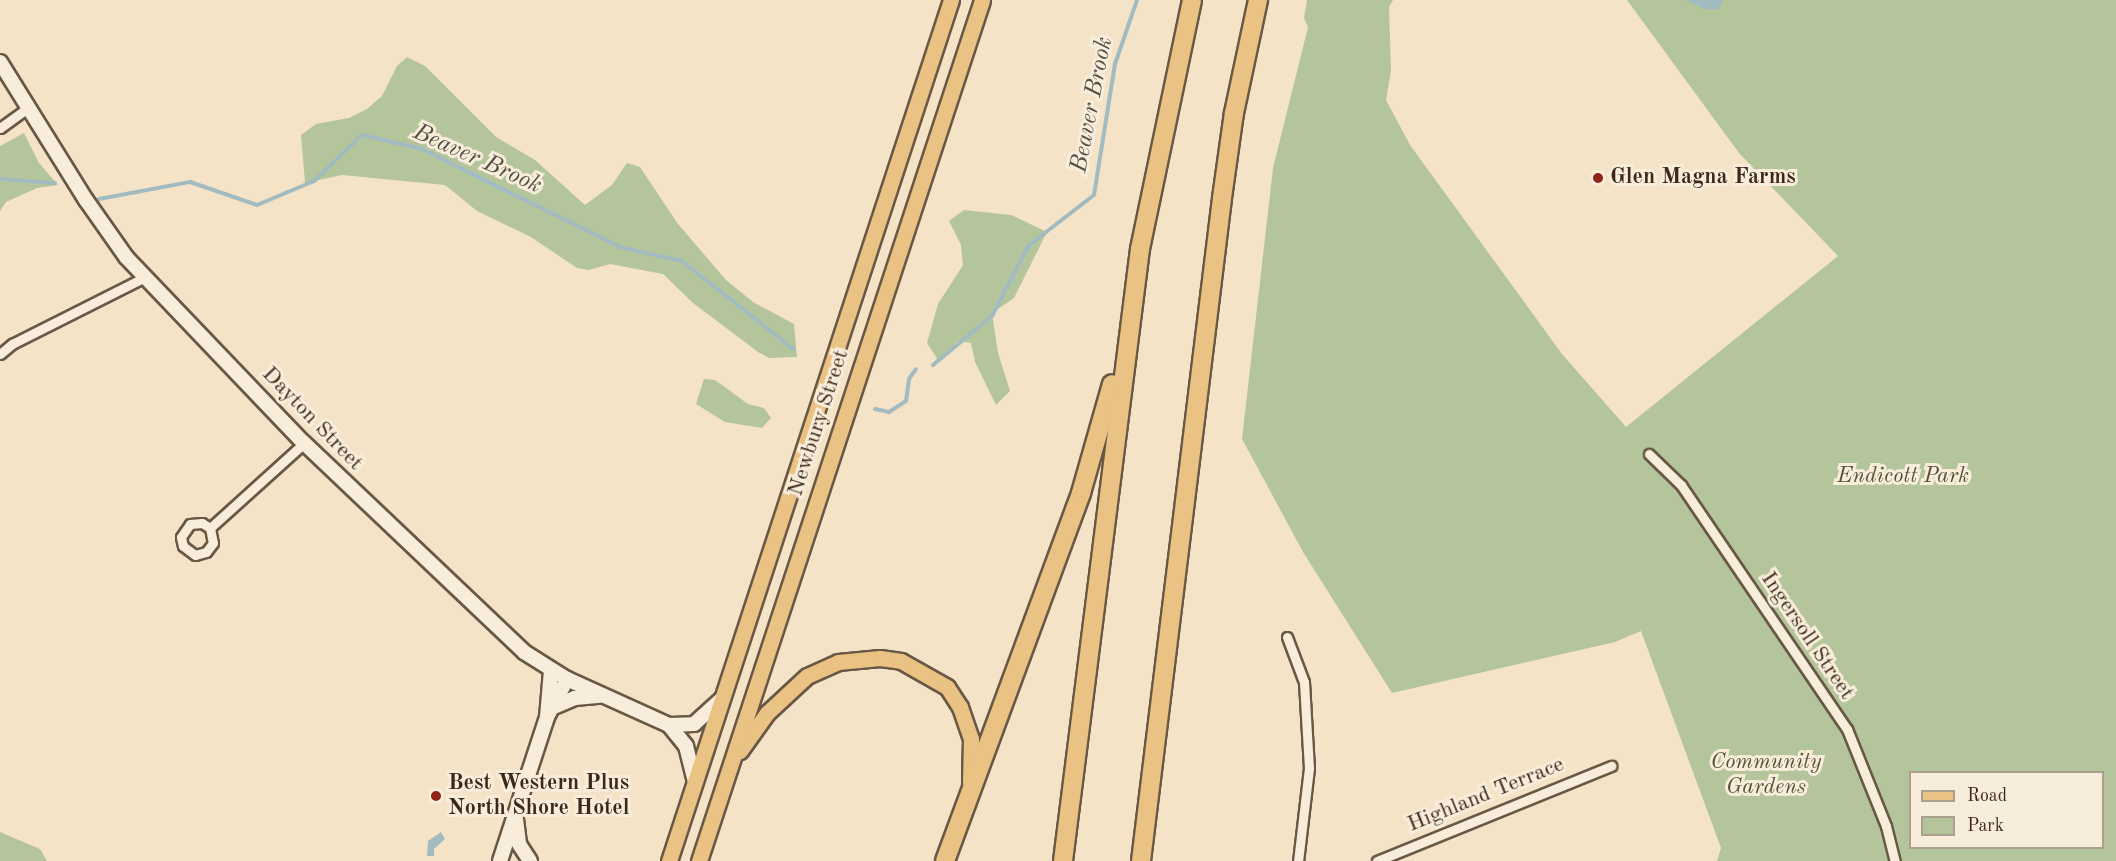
<!DOCTYPE html>
<style>
body{margin:0}
#map{position:relative;width:2116px;height:861px;overflow:hidden;background:#f4e3c6;font-family:"Old Standard TT",serif}
div>[style]{position:absolute}
.green>*{inset:0;background:#b5c59b}
.water>*{inset:0;background:#a2bbc1}
.stream>*{height:4px;margin:-2px;padding:0 2px;transform-origin:2px;border-radius:2px;background:#a2bbc1}
.roads{filter:drop-shadow(2px 0 #685845) drop-shadow(-2px 0 #685845) drop-shadow(0 2px #685845) drop-shadow(0 -2px #685845)}
.minor>*{height:9px;margin:-4.5px;padding:0 4.5px;transform-origin:4.5px;border-radius:4.5px;background:#f8edda}
.secondary>*{height:14px;margin:-7px;padding:0 7px;transform-origin:7px;border-radius:7px;background:#f8edda}
.primary>*{height:15px;margin:-7.5px;padding:0 7.5px;transform-origin:7.5px;border-radius:7.5px;background:#eac283}
.motorway>*{height:18px;margin:-9px;padding:0 9px;transform-origin:9px;border-radius:9px;background:#eac283}
.dots>*{width:16px;height:16px;translate:-50% -50%;box-sizing:border-box;border:3px solid #f8edda;border-radius:50%}
span{translate:-50% -50%;white-space:nowrap;text-align:center;line-height:1.15;-webkit-text-stroke:6px #f8edda;paint-order:stroke}
.poi-label{font-size:22px;color:#3a291a;font-weight:700}
.left{translate:0 -50%;text-align:left}
.street-label{font-size:22px;color:#3a291a}
.park-label{font-size:22px;color:#59503a;font-style:italic}
.water-label{font-size:24px;color:#544e44;font-style:italic}
.legend{position:absolute;left:1909px;top:771px;width:195px;height:78px;box-sizing:border-box;background:#f8edda;border:2px solid #ac9f8d;margin:0;padding:8px 10px;list-style:none;font-size:18px;color:#3a291a}
.legend li{display:flex;align-items:center;gap:12px;height:30px}
.legend b{width:30px;border:2px solid #ac9f8d}
</style>
<div id="map">
<div class="green">
<div style="clip-path:polygon(evenodd,1307px 0,1393px 0,1389px 7px,1391px 71px,1386px 100px,1410px 145px,1562px 354px,1626px 427px,1838px 256px,1739px 153px,1627px 0,2116px 0,2116px 861px,1717px 861px,1721px 848px,1641px 631px,1615px 642px,1392px 693px,1303px 552px,1242px 439px,1273px 168px,1308px 27px,1304px 18px,1307px 0,1910px 772px,2102px 772px,2102px 848px,1910px 848px,1910px 772px)"></div>
<div style="clip-path:polygon(407px 57px,425px 66px,496px 137px,535px 160px,585px 205px,612px 185px,627px 163px,640px 167px,678px 224px,726px 280px,753px 302px,794px 324px,797px 357px,769px 358px,758px 352px,693px 303px,663px 274px,610px 264px,589px 270px,577px 268px,531px 237px,477px 211px,445px 185px,342px 175px,305px 183px,301px 135px,316px 124px,349px 118px,367px 109px,382px 96px,397px 66px)"></div>
<div style="clip-path:polygon(24px 133px,39px 163px,58px 185px,37px 188px,6px 202px,0 211px,0 146px)"></div>
<div style="clip-path:polygon(964px 210px,1011px 215px,1047px 232px,1014px 298px,992px 313px,998px 353px,1010px 391px,996px 405px,975px 362px,971px 343px,958px 341px,938px 360px,927px 343px,938px 304px,963px 265px,961px 245px,949px 221px)"></div>
<div style="clip-path:polygon(704px 379px,715px 380px,748px 404px,764px 408px,771px 418px,762px 428px,725px 422px,696px 404px)"></div>
<div style="clip-path:polygon(0 832px,40px 849px,47px 861px,0 861px)"></div>
</div>
<div class="water">
<div style="clip-path:polygon(1687px 0,1723px 0,1719px 9px,1704px 9px)"></div>
<div style="clip-path:polygon(441px 832px,445px 839px,434px 849px,434px 856px,427px 856px,428px 841px)"></div>
</div>
<div class="stream">
<div style="left:0;top:179px;width:55px;rotate:4.2deg"></div>
<div style="left:99px;top:199px;width:93px;rotate:-10.6deg"></div>
<div style="left:190px;top:182px;width:71px;rotate:18.9deg"></div>
<div style="left:257px;top:205px;width:62px;rotate:-22.8deg"></div>
<div style="left:314px;top:181px;width:66px;rotate:-43.8deg"></div>
<div style="left:362px;top:135px;width:62px;rotate:13.1deg"></div>
<div style="left:422px;top:149px;width:220px;rotate:26.4deg"></div>
<div style="left:619px;top:247px;width:65px;rotate:12.5deg"></div>
<div style="left:682px;top:261px;width:142px;rotate:38.4deg"></div>
<div style="left:933px;top:365px;width:77px;rotate:-39.7deg"></div>
<div style="left:992px;top:316px;width:79px;rotate:-62.8deg"></div>
<div style="left:1028px;top:246px;width:83px;rotate:-37.7deg"></div>
<div style="left:1094px;top:195px;width:133px;rotate:-80.9deg"></div>
<div style="left:1115px;top:64px;width:68px;rotate:-71deg"></div>
<div style="left:875px;top:409px;width:14px;rotate:12deg"></div>
<div style="left:889px;top:412px;width:20px;rotate:-33deg"></div>
<div style="left:906px;top:401px;width:22px;rotate:-82deg"></div>
<div style="left:909px;top:379px;width:12px;rotate:-55deg"></div>
</div>
<div class="roads">
<div class="minor">
<div style="left:0;top:128px;width:36px;rotate:-36deg"></div>
<div style="left:0;top:354px;width:16px;rotate:-40deg"></div>
<div style="left:12px;top:344px;width:149px;rotate:-26.7deg"></div>
<div style="left:1649px;top:454px;width:45px;rotate:44.1deg"></div>
<div style="left:1681px;top:485px;width:295px;rotate:55.8deg"></div>
<div style="left:1847px;top:729px;width:105px;rotate:68.1deg"></div>
<div style="left:1886px;top:826px;width:36px;rotate:76deg"></div>
<div style="left:210px;top:528px;width:15px;rotate:79deg"></div>
<div style="left:213px;top:543px;width:11px;rotate:128deg"></div>
<div style="left:206px;top:552px;width:11px;rotate:165deg"></div>
<div style="left:195px;top:555px;width:15px;rotate:-143deg"></div>
<div style="left:183px;top:546px;width:9px;rotate:-103deg"></div>
<div style="left:181px;top:537px;width:16px;rotate:-55deg"></div>
<div style="left:190px;top:524px;width:12px;rotate:-5deg"></div>
<div style="left:202px;top:523px;width:9px;rotate:32deg"></div>
<div style="left:210px;top:528px;width:127px;rotate:-42.1deg"></div>
<div style="left:1287px;top:637px;width:48px;rotate:69.3deg"></div>
<div style="left:1304px;top:682px;width:86px;rotate:86.7deg"></div>
<div style="left:1309px;top:768px;width:94px;rotate:96.7deg"></div>
<div style="left:1377px;top:861px;width:253px;rotate:-22.1deg"></div>
</div>
<div class="secondary">
<div style="left:0;top:62px;width:163px;rotate:58.1deg"></div>
<div style="left:86px;top:200px;width:70px;rotate:54.9deg"></div>
<div style="left:126px;top:257px;width:257px;rotate:46.3deg"></div>
<div style="left:304px;top:443px;width:303px;rotate:43.5deg"></div>
<div style="left:524px;top:652px;width:51px;rotate:32.1deg"></div>
<div style="left:567px;top:679px;width:112px;rotate:24.3deg"></div>
<div style="left:669px;top:725px;width:27px;rotate:51deg"></div>
<div style="left:686px;top:746px;width:36px;rotate:76deg"></div>
<div style="left:556px;top:706px;width:21px;rotate:-23deg"></div>
<div style="left:575px;top:698px;width:25px;rotate:-5deg"></div>
<div style="left:547px;top:717px;width:47px;rotate:-85.1deg"></div>
<div style="left:669px;top:725px;width:25px;rotate:-2deg"></div>
<div style="left:694px;top:724px;width:38px;rotate:-42deg"></div>
<div style="left:516px;top:819px;width:25px;rotate:83deg"></div>
<div style="left:519px;top:844px;width:20px;rotate:57deg"></div>
<div style="left:500px;top:861px;width:151px;rotate:-71.9deg"></div>
<div style="left:547px;top:717px;width:43px;rotate:-62.2deg"></div>
</div>
<div class="primary">
<div style="left:740px;top:751px;width:47px;rotate:-54.6deg"></div>
<div style="left:767px;top:713px;width:54px;rotate:-42.8deg"></div>
<div style="left:807px;top:676px;width:34px;rotate:-24deg"></div>
<div style="left:838px;top:662px;width:42px;rotate:-5.4deg"></div>
<div style="left:880px;top:658px;width:21px;rotate:8deg"></div>
<div style="left:901px;top:661px;width:53px;rotate:29.5deg"></div>
<div style="left:947px;top:687px;width:24px;rotate:57deg"></div>
<div style="left:960px;top:707px;width:34px;rotate:71deg"></div>
<div style="left:971px;top:739px;width:43px;rotate:91.3deg"></div>
<div style="left:669px;top:861px;width:906px;rotate:-71.87deg"></div>
<div style="left:699px;top:861px;width:906px;rotate:-71.8deg"></div>
</div>
<div class="motorway">
<div style="left:945px;top:861px;width:392px;rotate:-69.7deg"></div>
<div style="left:1081px;top:493px;width:113px;rotate:-74.1deg"></div>
<div style="left:1063px;top:861px;width:617px;rotate:-82.83deg"></div>
<div style="left:1140px;top:249px;width:254px;rotate:-78.2deg"></div>
<div style="left:1141px;top:861px;width:668px;rotate:-83.03deg"></div>
<div style="left:1222px;top:198px;width:86px;rotate:-82deg"></div>
<div style="left:1234px;top:113px;width:116px;rotate:-78deg"></div>
</div>
</div>
<div class="dots">
<div style="left:1598px;top:178px;background:#8f2418"></div>
<div style="left:436px;top:796px;background:#8f2418"></div>
</div>
<div class="poi-label">
<span class="left" style="left:1610px;top:178px">Glen Magna Farms</span>
<span class="left" style="left:448px;top:796px">Best Western Plus<br>North Shore Hotel</span>
</div>
<div class="street-label">
<span style="left:312px;top:419px;rotate:46deg">Dayton Street</span>
<span style="left:819px;top:423px;rotate:-72deg">Newbury Street</span>
<span style="left:1807px;top:636px;rotate:56deg">Ingersoll Street</span>
<span style="left:1486px;top:795px;rotate:-22deg">Highland Terrace</span>
</div>
<div class="park-label">
<span style="left:1903px;top:477px">Endicott Park</span>
<span style="left:1766px;top:775px">Community<br>Gardens</span>
</div>
<div class="water-label">
<span style="left:1093px;top:105px;rotate:-79deg">Beaver Brook</span>
<span style="left:477px;top:160px;rotate:24deg">Beaver Brook</span>
</div>
<ul class="legend">
<li><b style="height:8px;background:#eac283"></b>Road</li>
<li><b style="height:16px;background:#b5c59b"></b>Park</li>
</ul>
</div>
